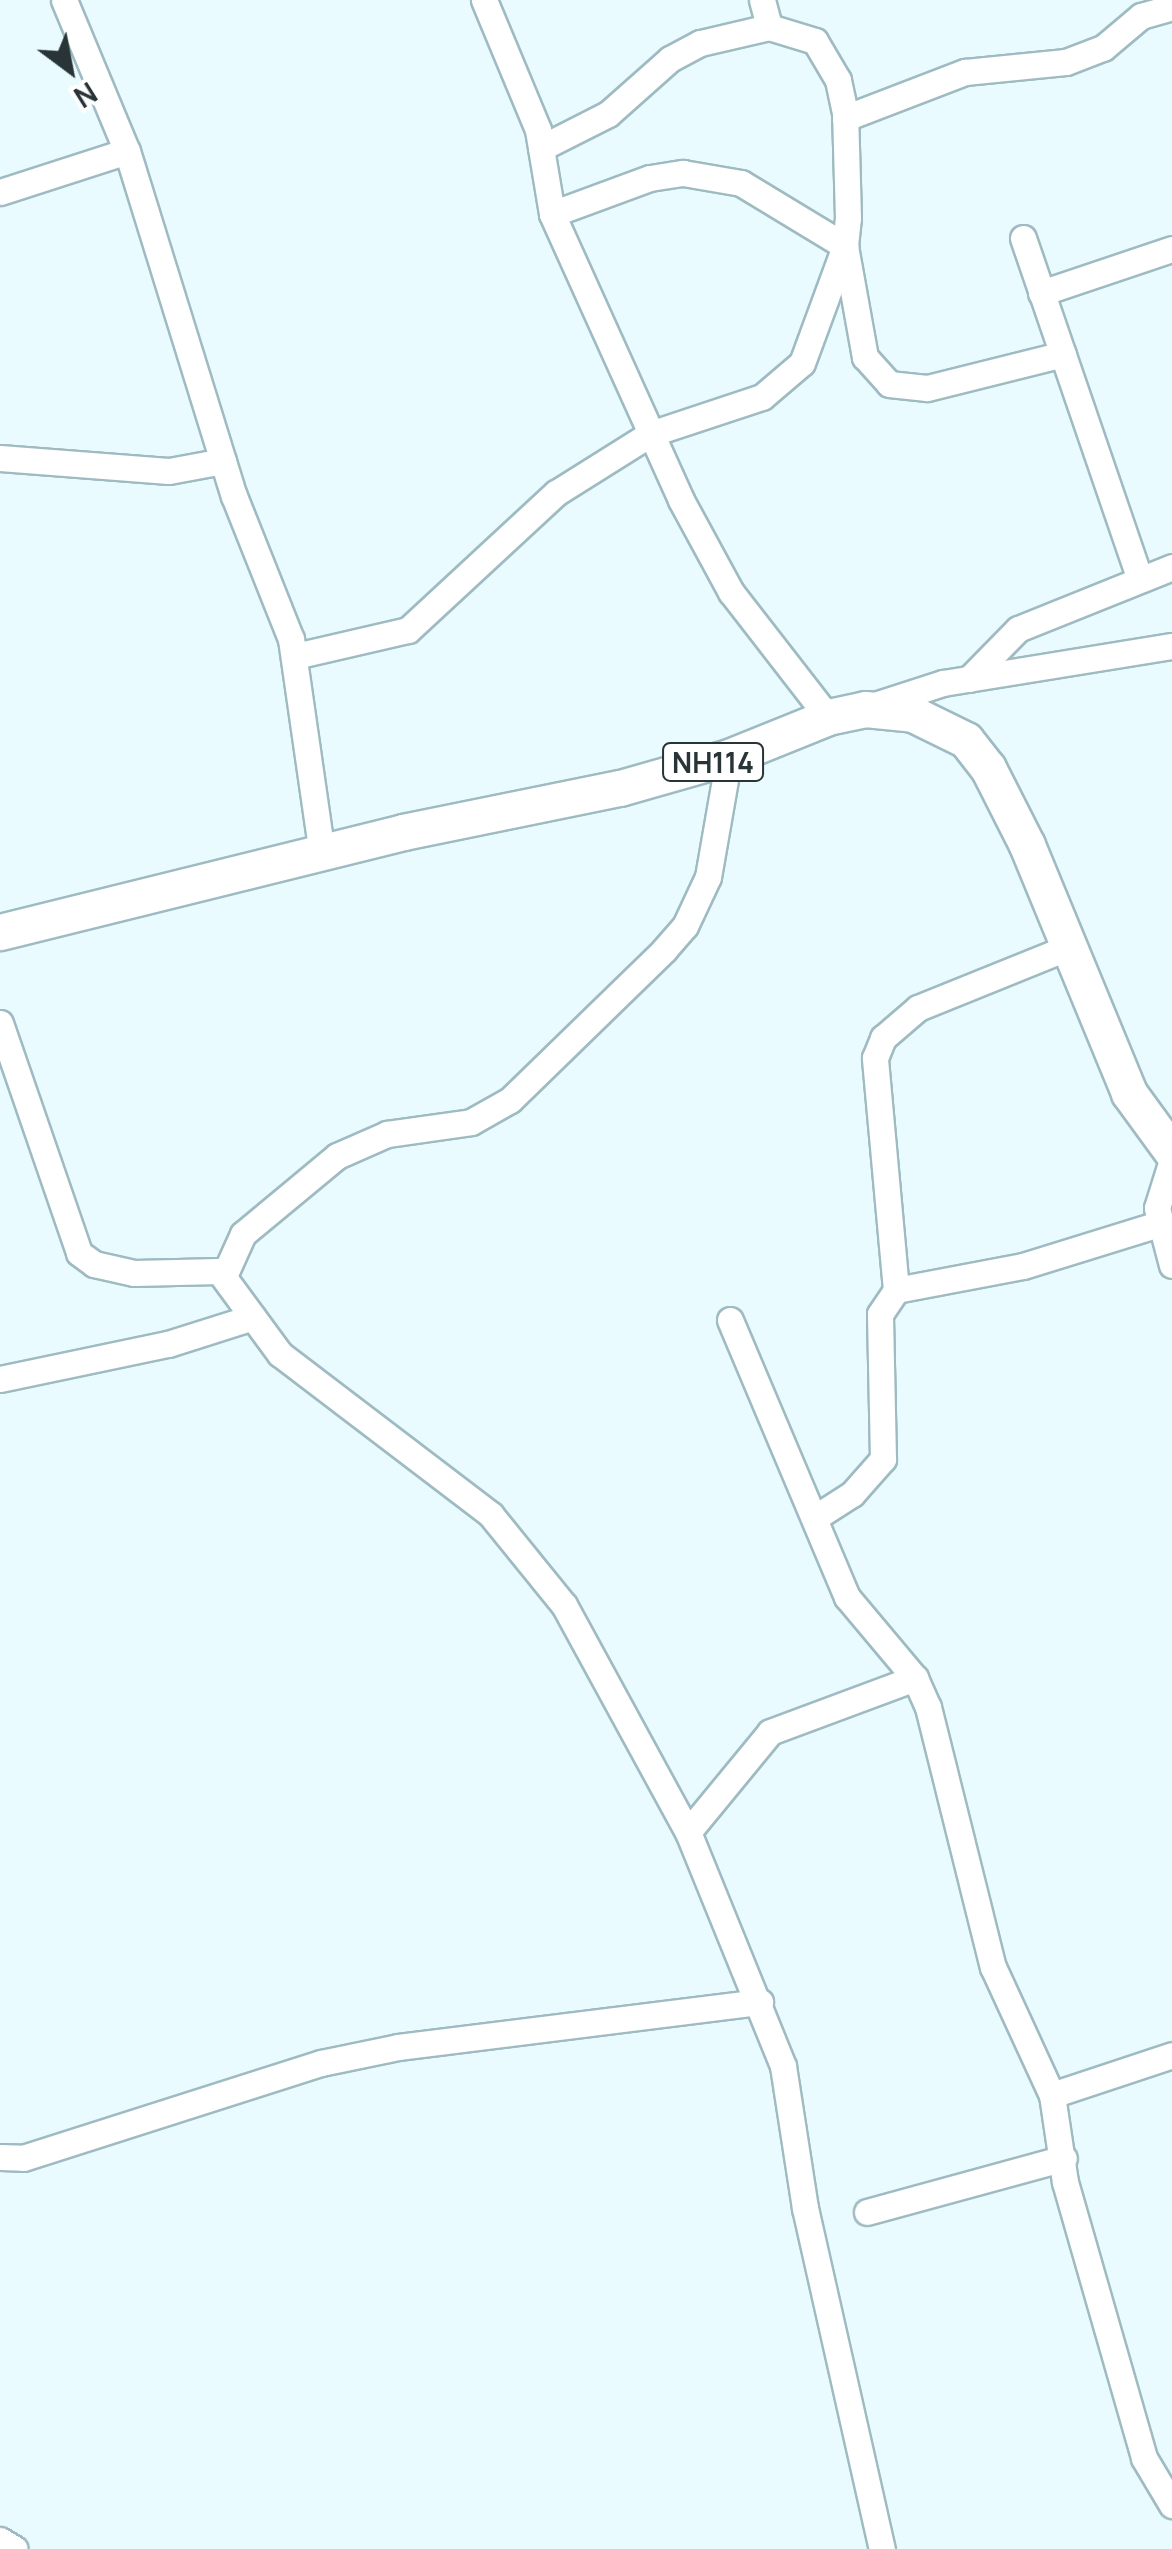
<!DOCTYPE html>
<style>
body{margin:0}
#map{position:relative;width:1172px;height:2549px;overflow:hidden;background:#e9fbff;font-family:Manrope,sans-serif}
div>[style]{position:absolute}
.roads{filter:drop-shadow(2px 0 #9fbbc2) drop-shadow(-2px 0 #9fbbc2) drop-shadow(0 2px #9fbbc2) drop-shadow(0 -2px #9fbbc2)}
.minor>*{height:25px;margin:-12.5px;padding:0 12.5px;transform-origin:12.5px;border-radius:12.5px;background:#fff}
.highway>*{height:35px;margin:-17.5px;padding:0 17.5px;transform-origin:17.5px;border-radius:17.5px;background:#fff}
span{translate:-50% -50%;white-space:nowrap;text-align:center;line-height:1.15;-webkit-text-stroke:9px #fff;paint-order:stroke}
.shield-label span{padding:2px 8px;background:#fff;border:2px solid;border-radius:8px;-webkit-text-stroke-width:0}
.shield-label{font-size:28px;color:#283436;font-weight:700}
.north{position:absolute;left:20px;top:20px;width:100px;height:100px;-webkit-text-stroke:8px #fff;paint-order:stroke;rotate:148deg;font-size:28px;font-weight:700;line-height:40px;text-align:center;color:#283436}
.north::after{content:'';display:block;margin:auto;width:35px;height:45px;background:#283436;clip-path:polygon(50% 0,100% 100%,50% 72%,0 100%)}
</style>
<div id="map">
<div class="roads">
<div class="minor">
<div style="left:64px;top:0;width:164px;rotate:67.4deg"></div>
<div style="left:127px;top:151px;width:361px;rotate:72.8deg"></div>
<div style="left:234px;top:496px;width:154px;rotate:68.3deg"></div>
<div style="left:291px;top:639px;width:216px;rotate:81.8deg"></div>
<div style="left:484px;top:0;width:141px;rotate:67.4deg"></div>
<div style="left:538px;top:130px;width:85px;rotate:80.5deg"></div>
<div style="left:552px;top:214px;width:314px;rotate:65.7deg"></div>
<div style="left:681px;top:500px;width:105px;rotate:61.5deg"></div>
<div style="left:731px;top:592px;width:158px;rotate:52.2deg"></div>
<div style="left:762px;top:0;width:28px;rotate:75deg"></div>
<div style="left:845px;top:118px;width:129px;rotate:-21deg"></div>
<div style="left:965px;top:72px;width:101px;rotate:-5.7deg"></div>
<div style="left:1066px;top:62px;width:40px;rotate:-21deg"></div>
<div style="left:1103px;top:48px;width:50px;rotate:-40.1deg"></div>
<div style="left:1141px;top:16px;width:32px;rotate:-16deg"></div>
<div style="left:0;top:192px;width:133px;rotate:-17.9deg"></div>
<div style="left:552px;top:214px;width:104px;rotate:-20.2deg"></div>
<div style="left:650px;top:178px;width:33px;rotate:-9deg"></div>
<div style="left:683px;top:173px;width:59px;rotate:9.8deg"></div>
<div style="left:741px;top:183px;width:122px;rotate:31.2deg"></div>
<div style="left:845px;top:246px;width:113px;rotate:79.8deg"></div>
<div style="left:865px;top:357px;width:36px;rotate:48deg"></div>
<div style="left:889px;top:384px;width:38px;rotate:6deg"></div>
<div style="left:927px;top:388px;width:140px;rotate:-14deg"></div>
<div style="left:1023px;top:238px;width:361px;rotate:71.1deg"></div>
<div style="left:1041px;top:293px;width:138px;rotate:-18.6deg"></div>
<div style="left:0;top:458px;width:169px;rotate:4.4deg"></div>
<div style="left:169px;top:471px;width:55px;rotate:-10.5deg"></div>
<div style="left:295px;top:656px;width:116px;rotate:-13deg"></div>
<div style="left:408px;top:630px;width:202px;rotate:-42.8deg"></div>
<div style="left:556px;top:493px;width:111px;rotate:-32.1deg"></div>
<div style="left:650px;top:434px;width:118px;rotate:-18.3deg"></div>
<div style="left:762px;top:397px;width:52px;rotate:-40.4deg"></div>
<div style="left:802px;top:363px;width:125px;rotate:-69.8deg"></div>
<div style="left:845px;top:246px;width:28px;rotate:-84deg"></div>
<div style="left:848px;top:218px;width:105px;rotate:-91.6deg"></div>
<div style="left:845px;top:113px;width:34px;rotate:-102deg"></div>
<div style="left:838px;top:80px;width:45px;rotate:-120.5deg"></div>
<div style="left:815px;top:41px;width:48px;rotate:-163.1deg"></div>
<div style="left:769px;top:27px;width:71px;rotate:166.9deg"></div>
<div style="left:700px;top:43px;width:34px;rotate:152deg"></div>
<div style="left:670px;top:59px;width:83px;rotate:138.4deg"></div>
<div style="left:608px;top:114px;width:75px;rotate:153.1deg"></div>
<div style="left:969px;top:679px;width:70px;rotate:-45.6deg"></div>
<div style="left:1018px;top:629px;width:166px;rotate:-21.9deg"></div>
<div style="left:869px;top:707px;width:78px;rotate:-18deg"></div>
<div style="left:943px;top:683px;width:232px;rotate:-9.2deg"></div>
<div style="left:0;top:1023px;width:243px;rotate:71deg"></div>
<div style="left:79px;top:1253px;width:19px;rotate:36deg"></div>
<div style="left:94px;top:1264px;width:41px;rotate:12.7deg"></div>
<div style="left:134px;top:1273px;width:85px;rotate:-1.3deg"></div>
<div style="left:219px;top:1271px;width:103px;rotate:53.7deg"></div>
<div style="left:280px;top:1354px;width:265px;rotate:37.3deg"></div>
<div style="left:491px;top:1515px;width:116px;rotate:51deg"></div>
<div style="left:564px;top:1605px;width:259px;rotate:61.4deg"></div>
<div style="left:688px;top:1832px;width:253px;rotate:67.9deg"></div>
<div style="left:783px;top:2066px;width:144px;rotate:81.2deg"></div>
<div style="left:805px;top:2208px;width:350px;rotate:77.3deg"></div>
<div style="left:1172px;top:1160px;width:50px;rotate:107.4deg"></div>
<div style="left:1157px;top:1208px;width:59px;rotate:75.3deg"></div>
<div style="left:224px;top:1276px;width:46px;rotate:-65.7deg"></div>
<div style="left:243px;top:1234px;width:122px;rotate:-39.7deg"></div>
<div style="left:337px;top:1156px;width:55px;rotate:-23.7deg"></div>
<div style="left:387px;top:1134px;width:85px;rotate:-8.1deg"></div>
<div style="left:471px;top:1122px;width:45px;rotate:-29.4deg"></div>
<div style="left:510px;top:1100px;width:215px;rotate:-44.2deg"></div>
<div style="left:664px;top:950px;width:32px;rotate:-49deg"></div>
<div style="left:685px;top:926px;width:54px;rotate:-64.9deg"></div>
<div style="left:708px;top:877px;width:122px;rotate:-80.1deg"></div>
<div style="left:896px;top:1290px;width:233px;rotate:-95.2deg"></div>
<div style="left:875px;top:1058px;width:22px;rotate:-68deg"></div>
<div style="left:883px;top:1038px;width:46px;rotate:-40.6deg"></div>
<div style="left:918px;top:1008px;width:163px;rotate:-22deg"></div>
<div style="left:730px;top:1320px;width:301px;rotate:67.1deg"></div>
<div style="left:847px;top:1597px;width:106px;rotate:50deg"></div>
<div style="left:915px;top:1678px;width:32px;rotate:66deg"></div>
<div style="left:928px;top:1707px;width:268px;rotate:76deg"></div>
<div style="left:993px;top:1967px;width:141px;rotate:65.3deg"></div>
<div style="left:1052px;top:2095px;width:88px;rotate:81.5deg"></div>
<div style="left:1065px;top:2182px;width:287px;rotate:74deg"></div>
<div style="left:1144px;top:2458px;width:55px;rotate:59.2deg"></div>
<div style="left:0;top:1379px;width:172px;rotate:-11.8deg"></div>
<div style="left:168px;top:1344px;width:89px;rotate:-17.6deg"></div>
<div style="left:816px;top:1517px;width:43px;rotate:-32.6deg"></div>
<div style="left:852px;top:1494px;width:47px;rotate:-48.5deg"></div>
<div style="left:883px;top:1459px;width:145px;rotate:-91.2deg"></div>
<div style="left:880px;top:1314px;width:29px;rotate:-56deg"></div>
<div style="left:896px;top:1290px;width:129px;rotate:-10.7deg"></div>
<div style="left:1023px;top:1266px;width:142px;rotate:-17.2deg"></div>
<div style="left:688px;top:1832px;width:129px;rotate:-50.6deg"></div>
<div style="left:770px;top:1732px;width:155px;rotate:-20.4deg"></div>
<div style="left:1052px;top:2095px;width:126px;rotate:-18.4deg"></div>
<div style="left:0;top:2157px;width:23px;rotate:2deg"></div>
<div style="left:23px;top:2158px;width:313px;rotate:-17.7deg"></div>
<div style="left:321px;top:2063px;width:79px;rotate:-11.7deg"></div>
<div style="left:398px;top:2047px;width:365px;rotate:-7.1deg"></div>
<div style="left:867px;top:2212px;width:204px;rotate:-15.3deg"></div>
<div style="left:0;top:2540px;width:17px;rotate:31deg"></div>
</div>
<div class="highway">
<div style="left:0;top:932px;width:415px;rotate:-13.9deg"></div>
<div style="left:403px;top:832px;width:221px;rotate:-11.5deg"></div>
<div style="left:620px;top:788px;width:113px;rotate:-15.9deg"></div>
<div style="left:729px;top:757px;width:107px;rotate:-22deg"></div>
<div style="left:828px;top:717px;width:38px;rotate:-12deg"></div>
<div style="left:865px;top:709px;width:48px;rotate:5.9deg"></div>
<div style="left:913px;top:714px;width:59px;rotate:26.1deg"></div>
<div style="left:966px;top:740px;width:36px;rotate:52deg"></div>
<div style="left:988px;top:768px;width:86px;rotate:63.1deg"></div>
<div style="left:1027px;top:845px;width:268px;rotate:67.6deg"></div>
<div style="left:1129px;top:1093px;width:73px;rotate:53.9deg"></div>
</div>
</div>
<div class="shield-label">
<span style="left:713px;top:762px">NH114</span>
</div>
<div class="north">N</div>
</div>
